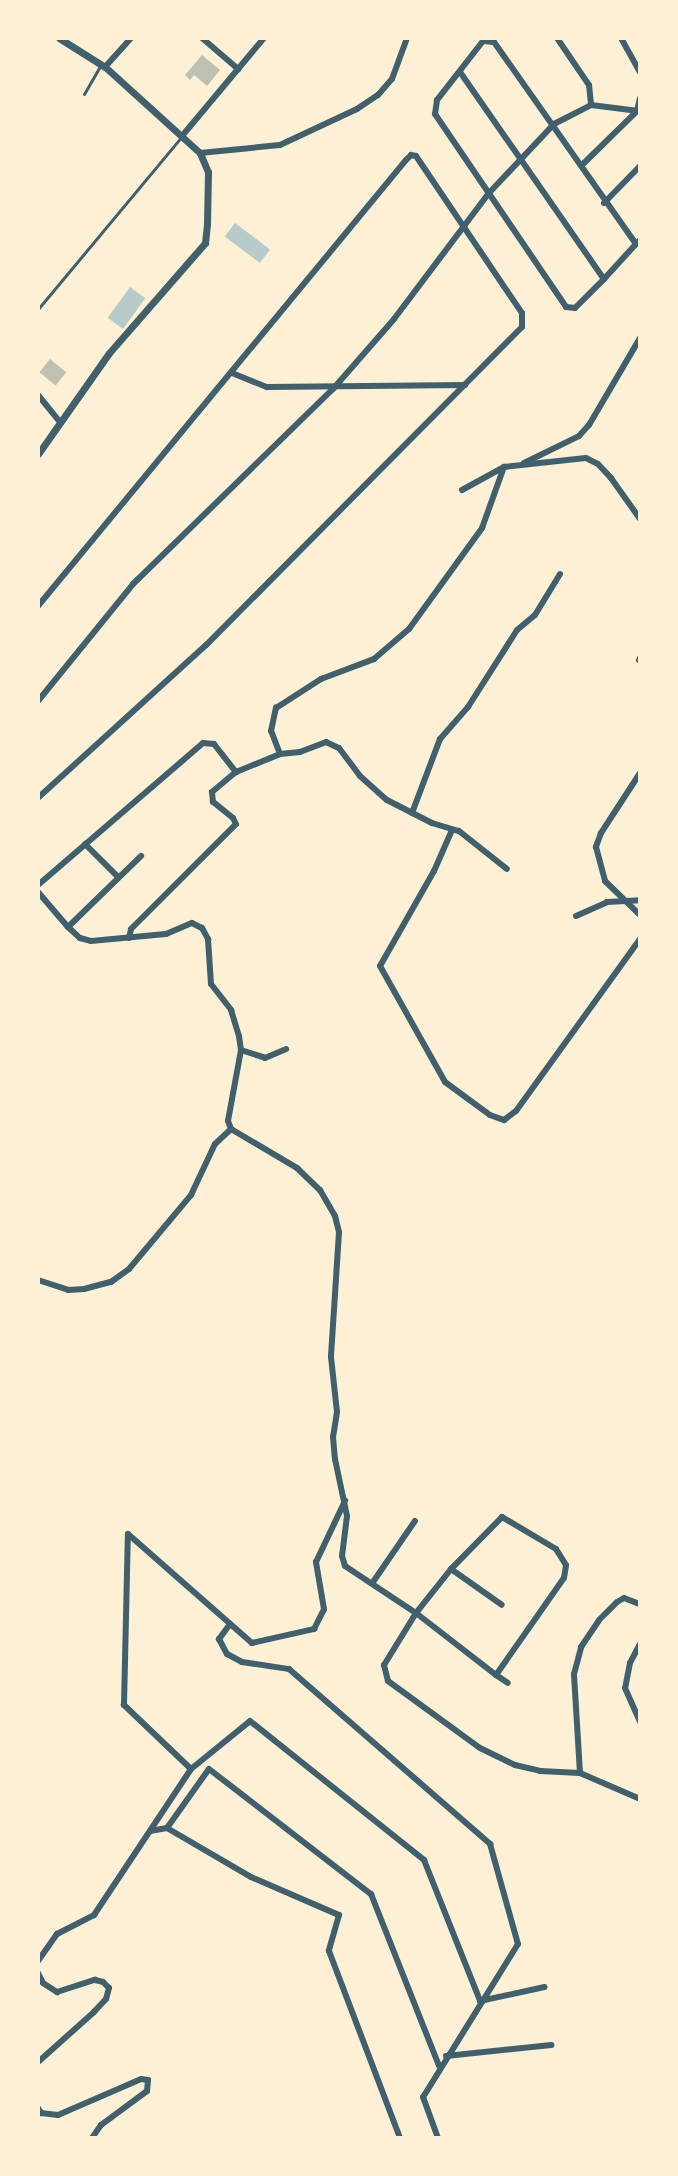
<!DOCTYPE html>
<style>
body{margin:0}
#map{position:relative;width:678px;height:2176px;overflow:hidden;background:#fdf0d5;font-family:Manrope,sans-serif}
div>[style]{position:absolute}
.green>*{inset:0;background:#b9caca;transform-origin:0 0}
.building>*{inset:0;background:#bec0b2;transform-origin:0 0}
.service>*{height:3px;margin:-1.5px;padding:0 1.5px;transform-origin:1.5px;border-radius:1.5px;background:#3f606c}
.minor>*{height:6px;margin:-3px;padding:0 3px;transform-origin:3px;border-radius:3px;background:#3f606c}
.tertiary>*{height:7px;margin:-3.5px;padding:0 3.5px;transform-origin:3.5px;border-radius:3.5px;background:#3f606c}
span{translate:-50% -50%;white-space:nowrap;text-align:center;line-height:1.15;-webkit-text-stroke:6px #fdf0d5;paint-order:stroke}
.frame{position:absolute;inset:0;border:40px solid #fdf0d5;pointer-events:none}
</style>
<div id="map">
<div class="green">
<div style="left:235px;top:223px;width:44px;height:17px;rotate:37deg"></div>
<div style="left:130px;top:287px;width:19px;height:38px;rotate:36deg"></div>
</div>
<div class="building">
<div style="clip-path:polygon(202px 55px,220px 70px,207px 86px,194px 75px,190px 80px,185px 75px)"></div>
<div style="left:50px;top:359px;width:21px;height:17px;rotate:39deg"></div>
</div>
<div class="service">
<div style="left:84px;top:94px;width:34px;rotate:-60deg"></div>
<div style="left:38px;top:309px;width:225px;rotate:-50.2deg"></div>
</div>
<div class="minor">
<div style="left:202px;top:38px;width:48px;rotate:40.7deg"></div>
<div style="left:557px;top:38px;width:57px;rotate:55.8deg"></div>
<div style="left:589px;top:85px;width:20px;rotate:84deg"></div>
<div style="left:621px;top:38px;width:39px;rotate:61deg"></div>
<div style="left:105px;top:67px;width:39px;rotate:-48deg"></div>
<div style="left:460px;top:72px;width:252px;rotate:55.2deg"></div>
<div style="left:591px;top:105px;width:48px;rotate:7.1deg"></div>
<div style="left:182px;top:136px;width:128px;rotate:-50.1deg"></div>
<div style="left:200px;top:153px;width:80px;rotate:-5.7deg"></div>
<div style="left:280px;top:145px;width:85px;rotate:-25.1deg"></div>
<div style="left:357px;top:109px;width:25px;rotate:-34deg"></div>
<div style="left:378px;top:95px;width:21px;rotate:-49deg"></div>
<div style="left:392px;top:79px;width:44px;rotate:-69.9deg"></div>
<div style="left:582px;top:165px;width:77px;rotate:-44.5deg"></div>
<div style="left:637px;top:111px;width:13px;rotate:-77deg"></div>
<div style="left:604px;top:203px;width:52px;rotate:-45.8deg"></div>
<div style="left:636px;top:244px;width:247px;rotate:-125.1deg"></div>
<div style="left:494px;top:42px;width:11px;rotate:-175deg"></div>
<div style="left:483px;top:41px;width:75px;rotate:127.9deg"></div>
<div style="left:437px;top:100px;width:14px;rotate:98deg"></div>
<div style="left:435px;top:114px;width:233px;rotate:55.8deg"></div>
<div style="left:566px;top:307px;width:9px;rotate:6deg"></div>
<div style="left:575px;top:308px;width:41px;rotate:-45deg"></div>
<div style="left:604px;top:279px;width:47px;rotate:-47.6deg"></div>
<div style="left:636px;top:244px;width:6px;rotate:-45deg"></div>
<div style="left:232px;top:373px;width:38px;rotate:22deg"></div>
<div style="left:267px;top:387px;width:198px;rotate:-0.6deg"></div>
<div style="left:38px;top:395px;width:36px;rotate:51deg"></div>
<div style="left:524px;top:463px;width:61px;rotate:-26.1deg"></div>
<div style="left:579px;top:436px;width:15px;rotate:-48deg"></div>
<div style="left:589px;top:425px;width:101px;rotate:-59.6deg"></div>
<div style="left:462px;top:490px;width:48px;rotate:-28.7deg"></div>
<div style="left:504px;top:467px;width:82px;rotate:-6.3deg"></div>
<div style="left:586px;top:458px;width:13px;rotate:27deg"></div>
<div style="left:598px;top:464px;width:19px;rotate:47deg"></div>
<div style="left:611px;top:478px;width:50px;rotate:54.7deg"></div>
<div style="left:38px;top:606px;width:578px;rotate:-50.47deg"></div>
<div style="left:406px;top:160px;width:7px;rotate:-45deg"></div>
<div style="left:411px;top:155px;width:5px;rotate:11deg"></div>
<div style="left:416px;top:156px;width:189px;rotate:56deg"></div>
<div style="left:522px;top:313px;width:14px;rotate:90deg"></div>
<div style="left:522px;top:327px;width:448px;rotate:134.8deg"></div>
<div style="left:206px;top:645px;width:227px;rotate:137.7deg"></div>
<div style="left:639px;top:660px;width:2px;rotate:-63deg"></div>
<div style="left:38px;top:701px;width:151px;rotate:-50.9deg"></div>
<div style="left:133px;top:584px;width:279px;rotate:-44.3deg"></div>
<div style="left:333px;top:389px;width:93px;rotate:-48.9deg"></div>
<div style="left:394px;top:319px;width:158px;rotate:-53deg"></div>
<div style="left:489px;top:193px;width:95px;rotate:-46.7deg"></div>
<div style="left:554px;top:124px;width:42px;rotate:-27.2deg"></div>
<div style="left:280px;top:754px;width:25px;rotate:-111deg"></div>
<div style="left:271px;top:731px;width:24px;rotate:-78deg"></div>
<div style="left:276px;top:708px;width:54px;rotate:-32.8deg"></div>
<div style="left:321px;top:679px;width:57px;rotate:-20.7deg"></div>
<div style="left:374px;top:659px;width:46px;rotate:-40.6deg"></div>
<div style="left:409px;top:629px;width:125px;rotate:-54.1deg"></div>
<div style="left:482px;top:528px;width:65px;rotate:-70.2deg"></div>
<div style="left:640px;top:773px;width:72px;rotate:123deg"></div>
<div style="left:601px;top:833px;width:15px;rotate:110deg"></div>
<div style="left:596px;top:847px;width:35px;rotate:75deg"></div>
<div style="left:605px;top:881px;width:49px;rotate:44.2deg"></div>
<div style="left:412px;top:813px;width:79px;rotate:-69.3deg"></div>
<div style="left:440px;top:739px;width:43px;rotate:-48.8deg"></div>
<div style="left:468px;top:707px;width:91px;rotate:-57.5deg"></div>
<div style="left:517px;top:630px;width:23px;rotate:-40deg"></div>
<div style="left:535px;top:615px;width:48px;rotate:-58.6deg"></div>
<div style="left:452px;top:830px;width:45px;rotate:113.7deg"></div>
<div style="left:434px;top:871px;width:109px;rotate:119.6deg"></div>
<div style="left:380px;top:966px;width:133px;rotate:60.7deg"></div>
<div style="left:445px;top:1082px;width:56px;rotate:36.3deg"></div>
<div style="left:490px;top:1115px;width:15px;rotate:20deg"></div>
<div style="left:504px;top:1120px;width:15px;rotate:-37deg"></div>
<div style="left:516px;top:1111px;width:212px;rotate:-54.2deg"></div>
<div style="left:85px;top:844px;width:47px;rotate:45deg"></div>
<div style="left:38px;top:885px;width:218px;rotate:-40.7deg"></div>
<div style="left:203px;top:743px;width:11px;rotate:5deg"></div>
<div style="left:214px;top:744px;width:36px;rotate:52deg"></div>
<div style="left:38px;top:892px;width:46px;rotate:49.4deg"></div>
<div style="left:68px;top:927px;width:16px;rotate:43deg"></div>
<div style="left:80px;top:938px;width:11px;rotate:15deg"></div>
<div style="left:91px;top:941px;width:75px;rotate:-5.3deg"></div>
<div style="left:166px;top:934px;width:28px;rotate:-23deg"></div>
<div style="left:192px;top:923px;width:11px;rotate:27deg"></div>
<div style="left:202px;top:928px;width:13px;rotate:61deg"></div>
<div style="left:208px;top:939px;width:45px;rotate:86.2deg"></div>
<div style="left:211px;top:984px;width:33px;rotate:52deg"></div>
<div style="left:231px;top:1010px;width:27px;rotate:73deg"></div>
<div style="left:239px;top:1036px;width:14px;rotate:82deg"></div>
<div style="left:241px;top:1050px;width:72px;rotate:100.4deg"></div>
<div style="left:228px;top:1121px;width:9px;rotate:69deg"></div>
<div style="left:231px;top:1129px;width:77px;rotate:30.6deg"></div>
<div style="left:297px;top:1168px;width:32px;rotate:44deg"></div>
<div style="left:320px;top:1190px;width:30px;rotate:60deg"></div>
<div style="left:335px;top:1216px;width:16px;rotate:76deg"></div>
<div style="left:339px;top:1232px;width:125px;rotate:93.7deg"></div>
<div style="left:331px;top:1357px;width:55px;rotate:83.8deg"></div>
<div style="left:337px;top:1412px;width:25px;rotate:99deg"></div>
<div style="left:333px;top:1437px;width:22px;rotate:85deg"></div>
<div style="left:335px;top:1459px;width:58px;rotate:78.1deg"></div>
<div style="left:347px;top:1516px;width:40px;rotate:97.1deg"></div>
<div style="left:342px;top:1556px;width:10px;rotate:73deg"></div>
<div style="left:345px;top:1566px;width:85px;rotate:33.5deg"></div>
<div style="left:416px;top:1613px;width:61px;rotate:121.6deg"></div>
<div style="left:384px;top:1665px;width:16px;rotate:76deg"></div>
<div style="left:388px;top:1681px;width:114px;rotate:36.1deg"></div>
<div style="left:480px;top:1748px;width:39px;rotate:26deg"></div>
<div style="left:515px;top:1765px;width:26px;rotate:13deg"></div>
<div style="left:540px;top:1771px;width:40px;rotate:2.9deg"></div>
<div style="left:580px;top:1773px;width:65px;rotate:23.4deg"></div>
<div style="left:576px;top:916px;width:34px;rotate:-24deg"></div>
<div style="left:607px;top:902px;width:33px;rotate:-3deg"></div>
<div style="left:68px;top:927px;width:102px;rotate:-44.2deg"></div>
<div style="left:129px;top:938px;width:9px;rotate:-77deg"></div>
<div style="left:131px;top:929px;width:148px;rotate:-45deg"></div>
<div style="left:236px;top:824px;width:7px;rotate:-117deg"></div>
<div style="left:233px;top:818px;width:26px;rotate:-141deg"></div>
<div style="left:213px;top:802px;width:10px;rotate:-96deg"></div>
<div style="left:212px;top:792px;width:31px;rotate:-40deg"></div>
<div style="left:236px;top:772px;width:48px;rotate:-22.2deg"></div>
<div style="left:280px;top:754px;width:20px;rotate:-6deg"></div>
<div style="left:300px;top:752px;width:28px;rotate:-21deg"></div>
<div style="left:326px;top:742px;width:14px;rotate:25deg"></div>
<div style="left:339px;top:748px;width:35px;rotate:53deg"></div>
<div style="left:360px;top:776px;width:36px;rotate:42deg"></div>
<div style="left:387px;top:800px;width:51px;rotate:27.1deg"></div>
<div style="left:432px;top:823px;width:28px;rotate:17deg"></div>
<div style="left:459px;top:831px;width:61px;rotate:38.4deg"></div>
<div style="left:241px;top:1050px;width:25px;rotate:18deg"></div>
<div style="left:265px;top:1058px;width:23px;rotate:-23deg"></div>
<div style="left:38px;top:1280px;width:32px;rotate:18deg"></div>
<div style="left:68px;top:1290px;width:16px;rotate:-4deg"></div>
<div style="left:84px;top:1289px;width:28px;rotate:-15deg"></div>
<div style="left:111px;top:1282px;width:22px;rotate:-36deg"></div>
<div style="left:129px;top:1269px;width:97px;rotate:-50deg"></div>
<div style="left:191px;top:1195px;width:56px;rotate:-64.8deg"></div>
<div style="left:215px;top:1144px;width:22px;rotate:-43deg"></div>
<div style="left:451px;top:1569px;width:62px;rotate:35.2deg"></div>
<div style="left:373px;top:1582px;width:74px;rotate:-55.5deg"></div>
<div style="left:230px;top:1624px;width:19px;rotate:126deg"></div>
<div style="left:219px;top:1639px;width:17px;rotate:62deg"></div>
<div style="left:227px;top:1654px;width:17px;rotate:28deg"></div>
<div style="left:242px;top:1662px;width:48px;rotate:8.5deg"></div>
<div style="left:289px;top:1669px;width:267px;rotate:41deg"></div>
<div style="left:490px;top:1844px;width:104px;rotate:74.4deg"></div>
<div style="left:518px;top:1944px;width:180px;rotate:121.8deg"></div>
<div style="left:423px;top:2097px;width:44px;rotate:69.9deg"></div>
<div style="left:640px;top:1644px;width:21px;rotate:118deg"></div>
<div style="left:630px;top:1663px;width:25px;rotate:101deg"></div>
<div style="left:625px;top:1688px;width:37px;rotate:66deg"></div>
<div style="left:496px;top:1675px;width:118px;rotate:-55deg"></div>
<div style="left:564px;top:1578px;width:13px;rotate:-81deg"></div>
<div style="left:566px;top:1565px;width:19px;rotate:-122deg"></div>
<div style="left:556px;top:1549px;width:63px;rotate:-149.3deg"></div>
<div style="left:502px;top:1517px;width:73px;rotate:134.4deg"></div>
<div style="left:451px;top:1569px;width:56px;rotate:128.5deg"></div>
<div style="left:416px;top:1613px;width:101px;rotate:37.8deg"></div>
<div style="left:496px;top:1675px;width:14px;rotate:34deg"></div>
<div style="left:191px;top:1769px;width:76px;rotate:-39.1deg"></div>
<div style="left:250px;top:1721px;width:223px;rotate:38.6deg"></div>
<div style="left:424px;top:1860px;width:152px;rotate:68.3deg"></div>
<div style="left:480px;top:2001px;width:66px;rotate:-12.2deg"></div>
<div style="left:580px;top:1773px;width:99px;rotate:-93.5deg"></div>
<div style="left:574px;top:1674px;width:28px;rotate:-75deg"></div>
<div style="left:581px;top:1647px;width:32px;rotate:-56deg"></div>
<div style="left:599px;top:1620px;width:25px;rotate:-45deg"></div>
<div style="left:617px;top:1602px;width:8px;rotate:-30deg"></div>
<div style="left:624px;top:1598px;width:17px;rotate:21deg"></div>
<div style="left:167px;top:1828px;width:72px;rotate:-54.6deg"></div>
<div style="left:209px;top:1769px;width:205px;rotate:37.7deg"></div>
<div style="left:371px;top:1894px;width:185px;rotate:68.4deg"></div>
<div style="left:150px;top:1831px;width:17px;rotate:-10deg"></div>
<div style="left:167px;top:1828px;width:97px;rotate:30.3deg"></div>
<div style="left:251px;top:1877px;width:96px;rotate:23.4deg"></div>
<div style="left:339px;top:1915px;width:37px;rotate:106deg"></div>
<div style="left:329px;top:1951px;width:200px;rotate:69.2deg"></div>
<div style="left:38px;top:1961px;width:33px;rotate:-55deg"></div>
<div style="left:57px;top:1934px;width:42px;rotate:-27.2deg"></div>
<div style="left:94px;top:1915px;width:175px;rotate:-56.4deg"></div>
<div style="left:191px;top:1769px;width:93px;rotate:-136.3deg"></div>
<div style="left:124px;top:1705px;width:171px;rotate:-88.7deg"></div>
<div style="left:128px;top:1534px;width:165px;rotate:41.3deg"></div>
<div style="left:252px;top:1643px;width:64px;rotate:-12.7deg"></div>
<div style="left:314px;top:1629px;width:22px;rotate:-63deg"></div>
<div style="left:324px;top:1609px;width:48px;rotate:-99.7deg"></div>
<div style="left:316px;top:1562px;width:68px;rotate:-64.6deg"></div>
<div style="left:38px;top:1973px;width:11px;rotate:63deg"></div>
<div style="left:43px;top:1983px;width:17px;rotate:33deg"></div>
<div style="left:57px;top:1992px;width:40px;rotate:-18deg"></div>
<div style="left:95px;top:1980px;width:8px;rotate:14deg"></div>
<div style="left:103px;top:1982px;width:8px;rotate:45deg"></div>
<div style="left:109px;top:1988px;width:11px;rotate:105deg"></div>
<div style="left:106px;top:1999px;width:18px;rotate:133deg"></div>
<div style="left:94px;top:2012px;width:75px;rotate:138.2deg"></div>
<div style="left:446px;top:2056px;width:106px;rotate:-6deg"></div>
<div style="left:38px;top:2108px;width:6px;rotate:59deg"></div>
<div style="left:41px;top:2113px;width:17px;rotate:7deg"></div>
<div style="left:58px;top:2115px;width:90px;rotate:-23.4deg"></div>
<div style="left:141px;top:2079px;width:7px;rotate:8deg"></div>
<div style="left:148px;top:2080px;width:11px;rotate:95deg"></div>
<div style="left:147px;top:2091px;width:57px;rotate:143.5deg"></div>
<div style="left:101px;top:2125px;width:16px;rotate:125deg"></div>
</div>
<div class="tertiary">
<div style="left:38px;top:454px;width:123px;rotate:-54.9deg"></div>
<div style="left:109px;top:353px;width:146px;rotate:-48.9deg"></div>
<div style="left:205px;top:243px;width:19px;rotate:-84deg"></div>
<div style="left:207px;top:224px;width:52px;rotate:-88.9deg"></div>
<div style="left:208px;top:172px;width:21px;rotate:-113deg"></div>
<div style="left:200px;top:153px;width:128px;rotate:-137.8deg"></div>
<div style="left:105px;top:67px;width:54px;rotate:-147.8deg"></div>
</div>
<div class="frame"></div>
</div>
